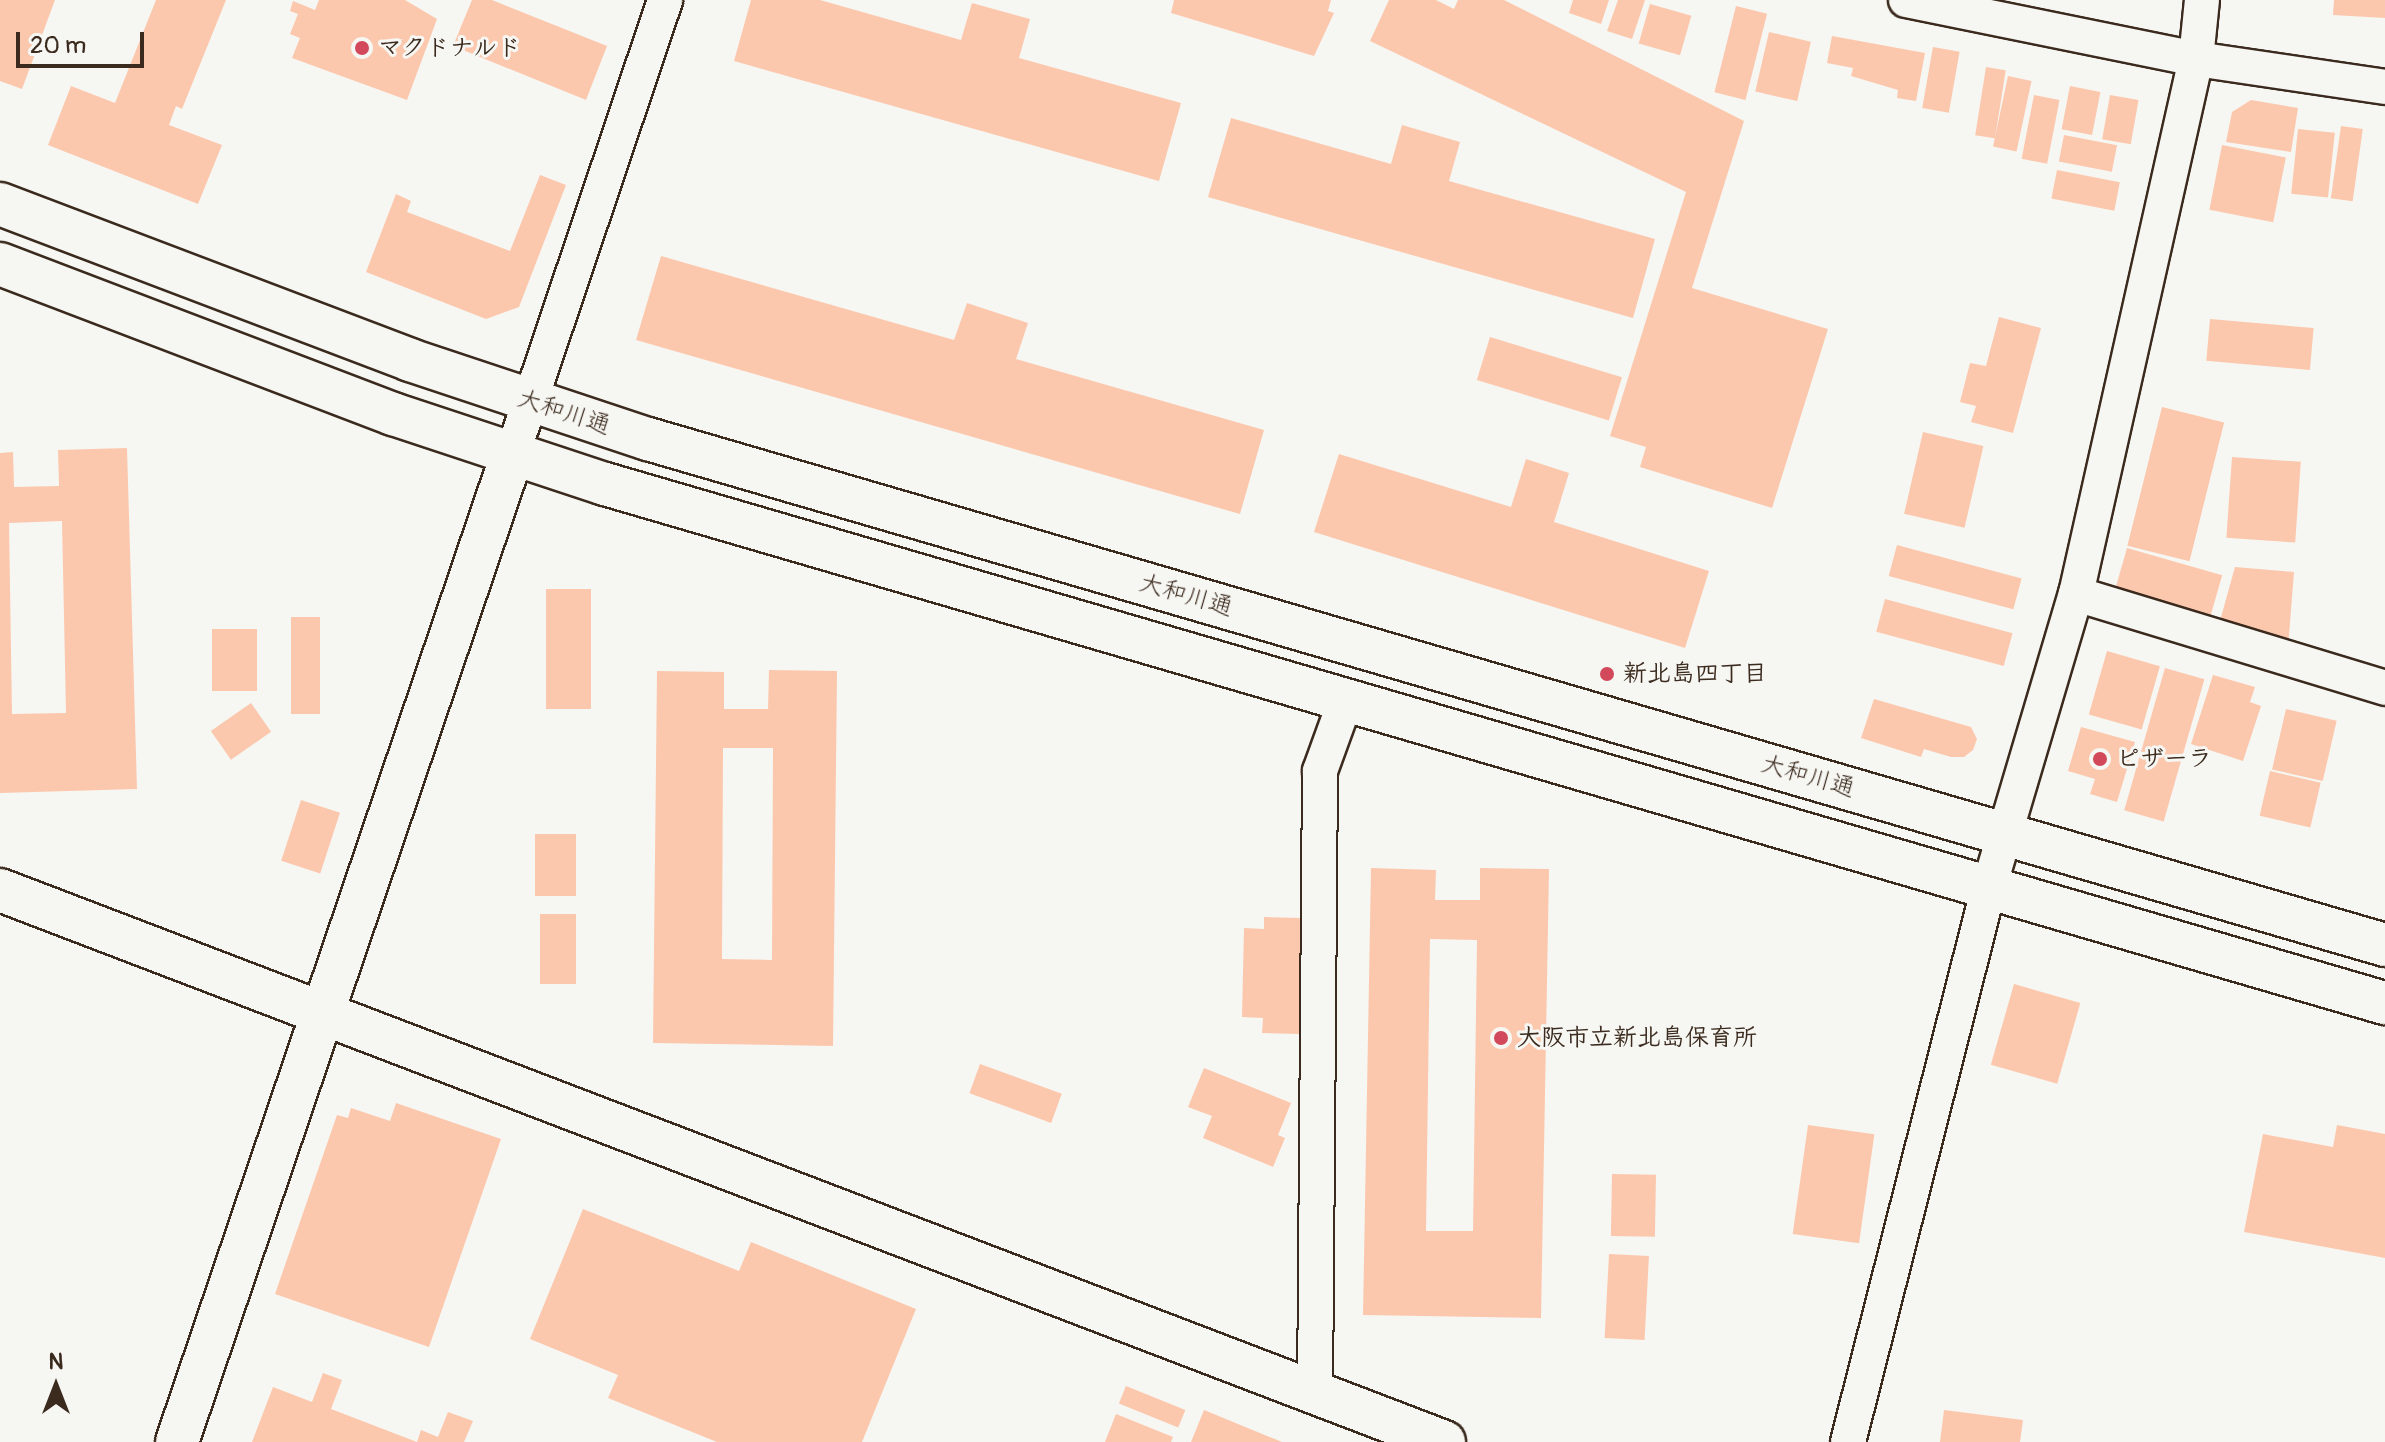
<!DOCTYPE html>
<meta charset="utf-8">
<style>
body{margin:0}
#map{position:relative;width:2385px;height:1442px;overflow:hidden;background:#f6f6f2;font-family:Pangolin,"Klee One",sans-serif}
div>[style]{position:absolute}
.building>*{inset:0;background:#fcc8ad;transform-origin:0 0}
.roads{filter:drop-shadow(2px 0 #3b2a1e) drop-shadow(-2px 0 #3b2a1e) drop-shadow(0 2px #3b2a1e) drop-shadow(0 -2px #3b2a1e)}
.minor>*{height:34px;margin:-17px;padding:0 17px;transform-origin:17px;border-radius:17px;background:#f6f6f2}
.tertiary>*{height:42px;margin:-21px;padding:0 21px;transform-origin:21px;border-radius:21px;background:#f6f6f2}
.dots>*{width:22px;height:22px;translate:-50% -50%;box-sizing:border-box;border:4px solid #f6f6f2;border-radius:50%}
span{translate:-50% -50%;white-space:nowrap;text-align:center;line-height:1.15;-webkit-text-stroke:6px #f6f6f2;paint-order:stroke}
.poi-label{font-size:24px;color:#3b2a1e;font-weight:700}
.left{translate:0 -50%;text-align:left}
.street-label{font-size:24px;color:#3b2a1e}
.north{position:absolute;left:16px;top:1346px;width:80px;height:80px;-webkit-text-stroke:6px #f6f6f2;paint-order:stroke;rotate:0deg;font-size:22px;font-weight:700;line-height:32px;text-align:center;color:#3b2a1e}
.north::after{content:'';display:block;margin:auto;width:28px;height:36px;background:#3b2a1e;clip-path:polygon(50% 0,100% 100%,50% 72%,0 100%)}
.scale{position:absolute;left:16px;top:32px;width:128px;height:36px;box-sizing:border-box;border:4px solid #3b2a1e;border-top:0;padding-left:10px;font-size:24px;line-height:28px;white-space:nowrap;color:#3b2a1e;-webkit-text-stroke:6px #f6f6f2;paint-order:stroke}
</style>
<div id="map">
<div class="building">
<div style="clip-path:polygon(0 0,55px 0,22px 89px,0 81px)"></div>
<div style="clip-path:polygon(156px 0,226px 0,182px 109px,176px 106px,169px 125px,222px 145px,198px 204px,48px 145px,71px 86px,115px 103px)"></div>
<div style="clip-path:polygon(319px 0,405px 0,437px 19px,407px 100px,292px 58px,300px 38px,290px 34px,298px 14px,290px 11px,293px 1px,315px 10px)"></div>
<div style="clip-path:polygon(472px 0,492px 0,607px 46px,586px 100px,453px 46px)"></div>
<div style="clip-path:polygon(751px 0,820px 0,961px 40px,972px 3px,1030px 19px,1019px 58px,1181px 103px,1159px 181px,734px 61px)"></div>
<div style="clip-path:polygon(1174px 0,1331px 0,1328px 11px,1334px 13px,1314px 56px,1171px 13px)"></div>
<div style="clip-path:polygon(1389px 0,1436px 0,1454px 9px,1458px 0,1504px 0,1744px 121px,1692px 288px,1828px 329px,1772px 508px,1640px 467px,1646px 447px,1610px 436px,1686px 192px,1370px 41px)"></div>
<div style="clip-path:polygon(1573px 0,1609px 0,1601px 24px,1569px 13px)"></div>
<div style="clip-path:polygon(1618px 0,1645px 0,1632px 39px,1607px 31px)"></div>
<div style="clip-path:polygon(2334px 0,2385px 0,2385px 18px,2333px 15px)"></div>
<div style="left:1650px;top:4px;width:43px;height:41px;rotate:16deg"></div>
<div style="left:1736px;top:6px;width:32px;height:89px;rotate:14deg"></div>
<div style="left:1769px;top:32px;width:43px;height:61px;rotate:13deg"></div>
<div style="clip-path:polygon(1832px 36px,1925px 53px,1916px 101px,1897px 98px,1898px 90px,1851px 76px,1853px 68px,1827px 63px)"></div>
<div style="left:1933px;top:47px;width:27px;height:62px;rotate:10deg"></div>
<div style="left:1986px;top:67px;width:20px;height:69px;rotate:9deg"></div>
<div style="left:2008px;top:76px;width:24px;height:72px;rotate:12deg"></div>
<div style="left:2070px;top:86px;width:31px;height:44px;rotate:11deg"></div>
<div style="left:2034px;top:95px;width:26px;height:65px;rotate:11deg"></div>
<div style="left:2110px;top:95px;width:29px;height:45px;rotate:10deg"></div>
<div style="clip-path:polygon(2251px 100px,2298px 108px,2291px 152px,2226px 142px,2232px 112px)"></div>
<div style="clip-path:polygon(1231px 118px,1391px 164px,1402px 125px,1460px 142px,1449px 181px,1655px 239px,1633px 318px,1208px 197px)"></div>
<div style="left:2341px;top:126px;width:22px;height:73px;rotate:8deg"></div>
<div style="left:2298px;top:129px;width:37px;height:65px;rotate:6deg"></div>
<div style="left:2064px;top:135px;width:54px;height:27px;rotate:11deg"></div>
<div style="left:2222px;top:145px;width:65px;height:66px;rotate:11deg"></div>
<div style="left:2057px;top:170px;width:64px;height:29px;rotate:11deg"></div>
<div style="clip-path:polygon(540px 175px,566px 185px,519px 307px,486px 319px,366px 272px,396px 194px,411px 201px,407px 212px,510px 251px)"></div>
<div style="clip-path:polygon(661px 256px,954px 340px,967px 303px,1028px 323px,1016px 359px,1264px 430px,1240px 514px,636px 340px)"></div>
<div style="clip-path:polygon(1999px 317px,2041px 328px,2013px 433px,1971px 422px,1976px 406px,1960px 402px,1970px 363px,1986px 366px)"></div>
<div style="left:2210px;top:319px;width:104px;height:42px;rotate:5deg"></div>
<div style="left:1490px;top:337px;width:138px;height:45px;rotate:17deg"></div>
<div style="left:2162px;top:407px;width:64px;height:143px;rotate:14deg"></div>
<div style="left:1923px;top:432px;width:62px;height:84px;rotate:13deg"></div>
<div style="clip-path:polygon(evenodd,127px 448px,137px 789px,0 793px,0 453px,13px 452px,14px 487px,59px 486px,58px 450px,127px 448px,62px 521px,66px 713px,12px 714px,9px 523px,62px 521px)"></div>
<div style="clip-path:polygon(1339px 454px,1511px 507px,1526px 459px,1569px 473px,1554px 522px,1709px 571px,1685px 648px,1314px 532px)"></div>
<div style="left:2232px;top:457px;width:69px;height:81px;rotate:4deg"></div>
<div style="left:1897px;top:545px;width:129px;height:32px;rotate:15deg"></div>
<div style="left:2127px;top:548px;width:99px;height:47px;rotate:16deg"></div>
<div style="clip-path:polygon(2235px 567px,2294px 572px,2288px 648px,2218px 628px)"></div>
<div style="left:546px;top:589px;width:45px;height:120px"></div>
<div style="left:1885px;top:599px;width:132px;height:34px;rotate:15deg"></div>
<div style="left:291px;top:617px;width:29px;height:97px"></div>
<div style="left:212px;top:629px;width:45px;height:62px"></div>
<div style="left:2107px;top:651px;width:55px;height:66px;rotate:16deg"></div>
<div style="left:2165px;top:668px;width:41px;height:148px;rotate:16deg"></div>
<div style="clip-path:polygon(evenodd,769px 670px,837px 671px,833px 1046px,653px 1043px,657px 671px,724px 672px,724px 709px,768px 709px,769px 670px,723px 748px,773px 748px,772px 960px,722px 959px,723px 748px)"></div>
<div style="clip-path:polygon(2213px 675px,2255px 687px,2250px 702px,2261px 706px,2243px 761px,2191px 744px)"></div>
<div style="clip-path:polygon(1874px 699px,1971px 727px,1977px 739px,1973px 750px,1964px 757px,1951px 757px,1924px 749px,1921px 757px,1861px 738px)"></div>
<div style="left:251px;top:703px;width:35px;height:49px;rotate:55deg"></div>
<div style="left:2286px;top:709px;width:52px;height:62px;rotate:13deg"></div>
<div style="clip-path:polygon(2081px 727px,2135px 742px,2117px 802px,2090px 794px,2095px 779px,2068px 771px)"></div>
<div style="left:2270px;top:771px;width:52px;height:46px;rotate:13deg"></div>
<div style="left:301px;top:800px;width:41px;height:64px;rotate:18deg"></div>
<div style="left:535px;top:834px;width:41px;height:62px"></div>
<div style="clip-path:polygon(evenodd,1371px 868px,1436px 870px,1435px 900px,1480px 900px,1480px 868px,1549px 869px,1541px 1318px,1363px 1315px,1371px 868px,1430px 939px,1477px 940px,1473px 1231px,1426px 1231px,1430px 939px)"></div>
<div style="left:540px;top:914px;width:36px;height:70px"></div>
<div style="clip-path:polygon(1264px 917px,1303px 918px,1301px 1034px,1262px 1033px,1263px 1018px,1242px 1017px,1244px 928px,1264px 929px)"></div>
<div style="left:2014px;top:984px;width:69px;height:84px;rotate:16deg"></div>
<div style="left:980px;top:1064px;width:87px;height:31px;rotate:20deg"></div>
<div style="clip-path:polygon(1204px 1068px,1291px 1103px,1278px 1135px,1285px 1138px,1273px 1167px,1203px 1138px,1212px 1116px,1188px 1107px)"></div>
<div style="clip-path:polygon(396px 1103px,501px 1139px,429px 1347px,275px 1294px,337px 1115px,348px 1118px,351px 1108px,390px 1121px)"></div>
<div style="left:1808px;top:1125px;width:67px;height:110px;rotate:8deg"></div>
<div style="clip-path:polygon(2337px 1125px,2385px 1134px,2385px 1258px,2244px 1232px,2263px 1134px,2333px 1147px)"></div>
<div style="left:1612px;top:1174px;width:44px;height:62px;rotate:1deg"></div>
<div style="clip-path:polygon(583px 1209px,739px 1271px,751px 1242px,916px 1309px,862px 1442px,717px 1442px,608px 1398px,618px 1375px,530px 1339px)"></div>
<div style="left:1609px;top:1254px;width:40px;height:84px;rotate:3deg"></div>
<div style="clip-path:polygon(323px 1373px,342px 1380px,331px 1409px,417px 1442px,421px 1430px,438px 1437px,448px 1412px,473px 1421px,464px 1442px,252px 1442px,273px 1387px,312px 1402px)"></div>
<div style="left:1126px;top:1386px;width:64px;height:19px;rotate:22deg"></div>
<div style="clip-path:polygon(1204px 1410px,1282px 1442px,1191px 1442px)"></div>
<div style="clip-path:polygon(1944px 1410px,2023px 1420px,2020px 1442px,1940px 1442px)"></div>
<div style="clip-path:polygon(1116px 1414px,1173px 1437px,1171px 1442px,1105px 1442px)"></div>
</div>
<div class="roads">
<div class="minor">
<div style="left:1906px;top:0;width:296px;rotate:11.5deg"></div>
<div style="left:2196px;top:59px;width:191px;rotate:8.4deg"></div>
<div style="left:512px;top:455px;width:480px;rotate:-71.4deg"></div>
<div style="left:2076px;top:594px;width:323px;rotate:16.9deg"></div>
<div style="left:1315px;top:1394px;width:623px;rotate:-89.54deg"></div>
<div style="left:1320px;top:771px;width:73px;rotate:-70.1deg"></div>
<div style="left:1848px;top:1442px;width:573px;rotate:-75.75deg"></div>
<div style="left:1989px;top:887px;width:306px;rotate:-73.5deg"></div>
<div style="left:2076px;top:594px;width:548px;rotate:-77.36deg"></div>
<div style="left:2196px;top:59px;width:59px;rotate:-84.2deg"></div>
</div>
<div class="tertiary">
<div style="left:0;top:204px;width:439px;rotate:20.8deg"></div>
<div style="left:410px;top:360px;width:251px;rotate:18.4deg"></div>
<div style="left:648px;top:439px;width:1809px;rotate:16.24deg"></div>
<div style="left:0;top:264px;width:421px;rotate:20.9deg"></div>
<div style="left:393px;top:414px;width:223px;rotate:18.3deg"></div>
<div style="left:605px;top:484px;width:1854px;rotate:16.26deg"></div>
<div style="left:0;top:890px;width:1546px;rotate:20.92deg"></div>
<div style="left:177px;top:1442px;width:1042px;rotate:-71.25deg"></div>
</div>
</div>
<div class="dots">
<div style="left:362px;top:48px;background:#d1495b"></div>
<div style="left:1607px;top:674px;background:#d1495b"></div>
<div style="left:2100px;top:759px;background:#d1495b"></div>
<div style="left:1501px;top:1038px;background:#d1495b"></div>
</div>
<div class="poi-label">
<span class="left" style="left:378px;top:48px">マクドナルド</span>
<span class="left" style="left:1623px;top:674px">新北島四丁目</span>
<span class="left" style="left:2116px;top:759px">ピザーラ</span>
<span class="left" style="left:1517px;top:1038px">大阪市立新北島保育所</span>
</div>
<div class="street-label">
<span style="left:564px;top:412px;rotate:18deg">大和川通</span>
<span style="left:1186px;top:595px;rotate:16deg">大和川通</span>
<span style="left:1808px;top:776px;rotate:16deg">大和川通</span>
</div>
<div class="north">N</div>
<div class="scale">20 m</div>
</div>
